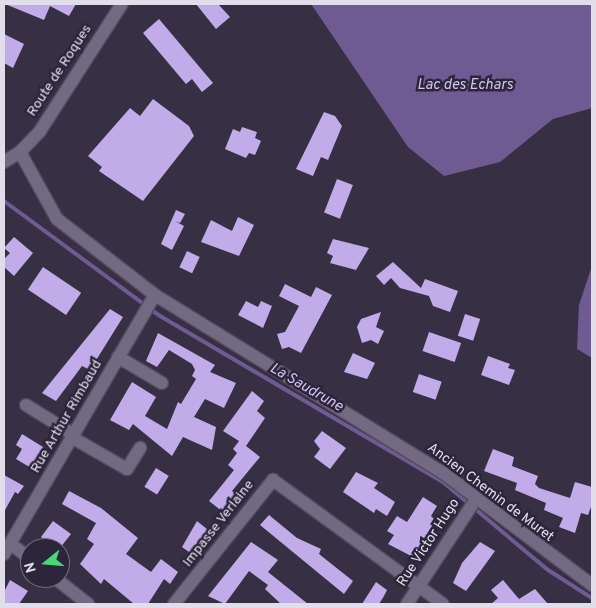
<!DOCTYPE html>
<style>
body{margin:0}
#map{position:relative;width:596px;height:608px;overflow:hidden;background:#373045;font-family:Overpass,sans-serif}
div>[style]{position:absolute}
.water>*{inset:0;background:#6f5b92}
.stream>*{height:4px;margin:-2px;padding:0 2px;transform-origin:2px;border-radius:2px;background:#6f5b92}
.building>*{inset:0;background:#c1abe9;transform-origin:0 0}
.roads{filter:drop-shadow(1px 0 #524b5d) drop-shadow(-1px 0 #524b5d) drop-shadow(0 1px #524b5d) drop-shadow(0 -1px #524b5d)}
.minor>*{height:12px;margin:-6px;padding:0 6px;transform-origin:6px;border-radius:6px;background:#726a82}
span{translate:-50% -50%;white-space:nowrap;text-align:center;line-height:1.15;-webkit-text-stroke:5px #2d263b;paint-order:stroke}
.street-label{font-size:14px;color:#e2ddeb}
.water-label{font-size:15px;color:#d3c2f4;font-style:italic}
.frame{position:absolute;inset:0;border:5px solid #e2ddeb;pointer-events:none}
.north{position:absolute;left:20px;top:538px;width:50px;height:50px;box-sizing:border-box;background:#2d263b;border:1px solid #756f81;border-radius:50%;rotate:253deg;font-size:14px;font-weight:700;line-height:20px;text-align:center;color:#e2ddeb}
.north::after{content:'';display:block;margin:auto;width:18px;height:22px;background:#4ad677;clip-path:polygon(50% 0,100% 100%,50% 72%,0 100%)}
</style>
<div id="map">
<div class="water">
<div style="clip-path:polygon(311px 4px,592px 4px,592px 108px,553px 119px,500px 162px,444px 176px,408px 147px)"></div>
<div style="clip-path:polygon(592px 266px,592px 358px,577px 349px,579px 305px)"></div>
</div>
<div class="stream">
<div style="left:4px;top:201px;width:194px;rotate:36.4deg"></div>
<div style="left:160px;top:316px;width:328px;rotate:30.4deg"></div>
<div style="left:443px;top:482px;width:137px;rotate:40deg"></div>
<div style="left:548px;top:570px;width:52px;rotate:32.5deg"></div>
</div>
<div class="building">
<div style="clip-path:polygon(5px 4px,76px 4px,69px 16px,50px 6px,44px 20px)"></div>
<div style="clip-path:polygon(196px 4px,218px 4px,230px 17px,216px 29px)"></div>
<div style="clip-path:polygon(159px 19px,213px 83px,202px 92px,192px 79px,186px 84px,143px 33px)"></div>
<div style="clip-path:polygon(4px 34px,24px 44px,13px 68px,4px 63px)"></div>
<div style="clip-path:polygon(153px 99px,189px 126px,194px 136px,143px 201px,99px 171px,102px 167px,88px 156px,130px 108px,140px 116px)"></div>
<div style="clip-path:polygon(324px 112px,335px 116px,342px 126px,328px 160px,321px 157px,313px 176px,296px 169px)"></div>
<div style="clip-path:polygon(242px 127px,257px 132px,255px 138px,261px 141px,255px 155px,249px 153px,246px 158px,225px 149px,233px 129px,240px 132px)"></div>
<div style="left:337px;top:179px;width:17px;height:36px;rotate:21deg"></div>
<div style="clip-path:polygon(176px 210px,185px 214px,180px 223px,175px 221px,184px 226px,172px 250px,161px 244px)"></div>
<div style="clip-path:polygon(238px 217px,254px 225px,239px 256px,201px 242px,211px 220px,232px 231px)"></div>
<div style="clip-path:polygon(14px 237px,33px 253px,14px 276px,4px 267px,4px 259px,10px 253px,4px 248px)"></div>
<div style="clip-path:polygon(333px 239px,369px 248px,356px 270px,330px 263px,333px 256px,327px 253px)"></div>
<div style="left:187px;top:251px;width:14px;height:18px;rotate:25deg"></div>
<div style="clip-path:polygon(393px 262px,421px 288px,425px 279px,458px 291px,450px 312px,433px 306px,429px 296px,400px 288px,391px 278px,384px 285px,376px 276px)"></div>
<div style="left:43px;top:267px;width:46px;height:27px;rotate:34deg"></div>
<div style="clip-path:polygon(285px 284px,311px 297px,316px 287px,332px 295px,301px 353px,289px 347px,282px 349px,277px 334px,285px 332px,299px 306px,279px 296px)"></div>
<div style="clip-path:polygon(246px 301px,258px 307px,261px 301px,272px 306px,263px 328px,238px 315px)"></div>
<div style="clip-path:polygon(110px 309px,123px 317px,90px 370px,82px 366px,56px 401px,42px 393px)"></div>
<div style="clip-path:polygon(381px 312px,376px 327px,384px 331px,378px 344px,371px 340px,362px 343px,357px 327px,361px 319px)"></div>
<div style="left:465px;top:314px;width:16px;height:23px;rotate:18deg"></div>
<div style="left:429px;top:332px;width:34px;height:20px;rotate:19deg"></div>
<div style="clip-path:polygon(158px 333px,215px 365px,210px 372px,236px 383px,224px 408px,205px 399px,194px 417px,216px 427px,212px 450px,183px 437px,172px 456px,133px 424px,129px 430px,110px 420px,132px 382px,156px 397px,145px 416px,167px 429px,178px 402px,181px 404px,196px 379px,192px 376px,195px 370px,192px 364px,169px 350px,157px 367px,146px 361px)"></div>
<div style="clip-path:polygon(353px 353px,375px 363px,367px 379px,344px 372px)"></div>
<div style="clip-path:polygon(488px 356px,510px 364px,508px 368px,515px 370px,509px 385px,481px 375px)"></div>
<div style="left:419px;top:374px;width:24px;height:19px;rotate:19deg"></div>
<div style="clip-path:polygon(252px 391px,264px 401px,257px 411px,265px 418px,246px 446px,260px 457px,232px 491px,239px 497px,223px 512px,209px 501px,234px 470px,228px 465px,237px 453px,233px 449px,239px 441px,223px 431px)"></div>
<div style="clip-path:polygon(322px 431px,346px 448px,330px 469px,314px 457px,320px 449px,314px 441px)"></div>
<div style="clip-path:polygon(22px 434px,43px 447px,31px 468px,16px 459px,22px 449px,16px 445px)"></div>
<div style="clip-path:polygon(493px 449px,514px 457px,512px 466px,538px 476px,535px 484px,539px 488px,570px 498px,575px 482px,592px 487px,592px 504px,588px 515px,581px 513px,575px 533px,559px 527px,563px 518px,544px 510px,546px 503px,515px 490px,517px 483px,484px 471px)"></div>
<div style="left:156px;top:468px;width:15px;height:22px;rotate:32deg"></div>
<div style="clip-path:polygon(356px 472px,378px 483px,374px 488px,395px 502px,387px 516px,376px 509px,374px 513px,343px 492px)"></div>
<div style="clip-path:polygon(4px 475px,24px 486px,18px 494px,15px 492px,4px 512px)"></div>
<div style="clip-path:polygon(69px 491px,101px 508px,138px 538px,126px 554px,151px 572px,161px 559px,178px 572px,170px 584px,164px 579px,148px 604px,134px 604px,104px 579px,101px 584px,80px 564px,94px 544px,87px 539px,96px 523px,62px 504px)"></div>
<div style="clip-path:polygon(423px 497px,437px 506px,431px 516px,435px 520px,415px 558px,388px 544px,394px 535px,387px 531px,397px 516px,407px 522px)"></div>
<div style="clip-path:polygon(269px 515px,297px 538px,321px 549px,319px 554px,353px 581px,344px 594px,260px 525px)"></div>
<div style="clip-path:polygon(53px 521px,71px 534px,60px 548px,41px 537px)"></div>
<div style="clip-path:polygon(197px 521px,213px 534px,193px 555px,182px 547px)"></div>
<div style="clip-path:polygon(251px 542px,278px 560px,268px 572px,308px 604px,281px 604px,265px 589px,268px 585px,249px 571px,225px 604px,208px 596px)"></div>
<div style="clip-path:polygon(480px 542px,495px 551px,466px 591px,453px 583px,462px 563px)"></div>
<div style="clip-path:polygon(10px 580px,28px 591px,19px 604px,4px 604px,4px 592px)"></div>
<div style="clip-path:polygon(503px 580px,519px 599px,535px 589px,548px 604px,491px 604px,498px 598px,491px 590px)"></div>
<div style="clip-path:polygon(376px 582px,387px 590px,384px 596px,379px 604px,362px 604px)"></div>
</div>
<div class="roads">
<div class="minor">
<div style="left:20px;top:152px;width:77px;rotate:61.1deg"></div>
<div style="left:57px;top:219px;width:124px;rotate:37.8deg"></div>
<div style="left:155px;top:295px;width:337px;rotate:31.7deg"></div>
<div style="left:442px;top:472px;width:188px;rotate:37deg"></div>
<div style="left:4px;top:162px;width:19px;rotate:-32deg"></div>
<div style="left:20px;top:152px;width:29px;rotate:-46deg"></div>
<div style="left:40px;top:131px;width:151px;rotate:-57.2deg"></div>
<div style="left:118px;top:357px;width:51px;rotate:30.6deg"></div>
<div style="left:26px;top:405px;width:57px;rotate:32deg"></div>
<div style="left:73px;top:438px;width:62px;rotate:29.9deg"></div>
<div style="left:127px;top:469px;width:25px;rotate:-58deg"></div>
<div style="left:11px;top:544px;width:24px;rotate:38deg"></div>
<div style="left:4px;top:554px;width:300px;rotate:-59.8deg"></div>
<div style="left:55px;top:578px;width:42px;rotate:38.2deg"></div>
<div style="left:174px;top:604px;width:159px;rotate:-51.4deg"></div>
<div style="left:273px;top:480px;width:210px;rotate:36.1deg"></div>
<div style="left:407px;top:604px;width:126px;rotate:-56.7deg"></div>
</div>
</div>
<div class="street-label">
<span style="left:60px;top:71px;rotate:-57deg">Route de Roques</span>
<span style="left:67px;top:417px;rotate:-60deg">Rue Arthur Rimbaud</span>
<span style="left:490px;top:493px;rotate:37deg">Ancien Chemin de Muret</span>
<span style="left:219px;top:524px;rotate:-52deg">Impasse Verlaine</span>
<span style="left:429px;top:543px;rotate:-57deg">Rue Victor Hugo</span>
</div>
<div class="water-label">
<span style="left:465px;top:86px">Lac des Echars</span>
<span style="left:306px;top:388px;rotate:30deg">La Saudrune</span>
</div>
<div class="frame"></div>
<div class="north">N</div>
</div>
